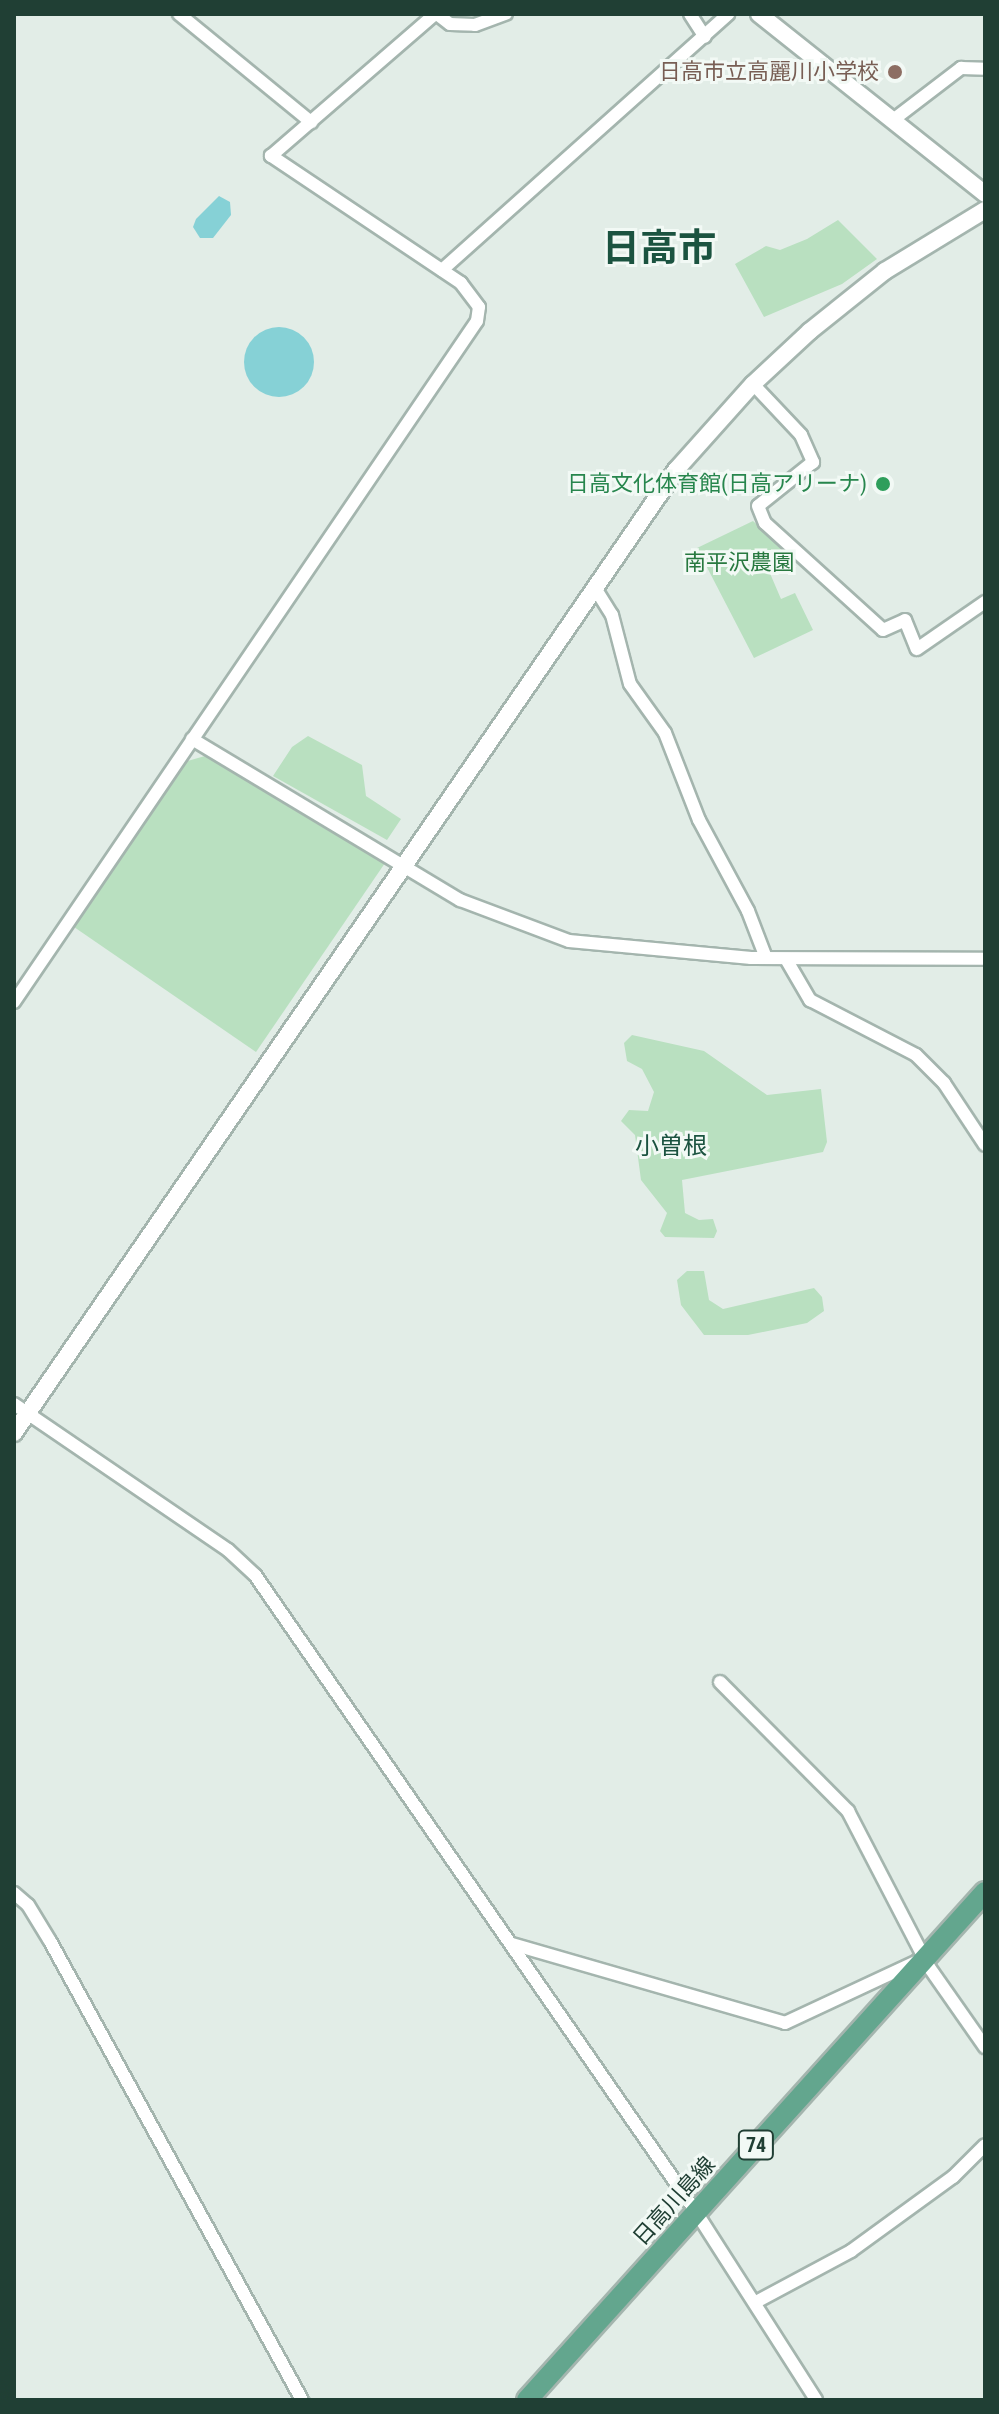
<!DOCTYPE html>
<meta charset="utf-8">
<style>
body{margin:0}
#map{position:relative;width:999px;height:2414px;overflow:hidden;background:#e2ede7;font-family:"Roboto Condensed","Noto Sans JP",sans-serif}
div>[style]{position:absolute}
.green>*{inset:0;background:#b9e0c0}
.water>*{inset:0;background:#86d1d6}
.round{border-radius:50%}
.roads{filter:drop-shadow(2px 0 #a4b5ae) drop-shadow(-2px 0 #a4b5ae) drop-shadow(0 2px #a4b5ae) drop-shadow(0 -2px #a4b5ae)}
.minor>*{height:12px;margin:-6px;padding:0 6px;transform-origin:6px;border-radius:6px;background:#fff}
.tertiary>*{height:16px;margin:-8px;padding:0 8px;transform-origin:8px;border-radius:8px;background:#fff}
.primary>*{height:20px;margin:-10px;padding:0 10px;transform-origin:10px;border-radius:10px;background:#63a68e}
.dots>*{width:22px;height:22px;translate:-50% -50%;box-sizing:border-box;border:4px solid #f2f9f5;border-radius:50%}
span{translate:-50% -50%;white-space:nowrap;text-align:center;line-height:1.15;-webkit-text-stroke:6px #f2f9f5;paint-order:stroke}
.shield-label span{padding:2px 6px;background:#f2f9f5;border:2px solid;border-radius:6px;-webkit-text-stroke-width:0}
.shield-label{font-size:20px;color:#203f34;font-weight:700}
.education-label{font-size:22px;color:#785e54}
.right{translate:-100% -50%;text-align:right}
.leisure-label{font-size:22px;color:#27864d}
.park-label{font-size:22px;color:#287940}
.street-label{font-size:22px;color:#203f34}
.neighbourhood-label{font-size:24px;color:#1b5340}
.town-label{font-size:38px;color:#1b5340;font-weight:700}
.frame{position:absolute;inset:0;border:16px solid #203f34;pointer-events:none}
</style>
<div id="map">
<div class="green">
<div style="clip-path:polygon(838px 220px,877px 259px,842px 284px,764px 317px,735px 264px,766px 246px,780px 250px,807px 239px)"></div>
<div style="clip-path:polygon(753px 521px,794px 559px,769px 571px,781px 599px,795px 593px,813px 630px,754px 658px,697px 548px)"></div>
<div style="clip-path:polygon(308px 736px,362px 765px,366px 796px,401px 819px,387px 840px,273px 776px,292px 747px)"></div>
<div style="clip-path:polygon(205px 756px,385px 863px,256px 1052px,74px 927px,184px 762px)"></div>
<div style="clip-path:polygon(632px 1035px,704px 1051px,767px 1095px,821px 1089px,827px 1142px,823px 1152px,682px 1180px,685px 1213px,699px 1220px,713px 1219px,717px 1231px,714px 1238px,665px 1237px,660px 1231px,667px 1213px,641px 1180px,635px 1135px,621px 1121px,629px 1110px,648px 1111px,654px 1092px,642px 1069px,627px 1061px,624px 1043px)"></div>
<div style="clip-path:polygon(687px 1271px,704px 1271px,709px 1300px,723px 1309px,814px 1288px,822px 1297px,824px 1311px,807px 1323px,748px 1335px,704px 1335px,681px 1305px,677px 1280px)"></div>
</div>
<div class="water">
<div style="clip-path:polygon(219px 196px,230px 202px,231px 215px,213px 238px,200px 238px,193px 227px,196px 219px)"></div>
<div class="round" style="left:244px;top:327px;width:70px;height:70px"></div>
</div>
<div class="roads">
<div class="minor">
<div style="left:179px;top:14px;width:171px;rotate:39.3deg"></div>
<div style="left:437px;top:14px;width:16px;rotate:38deg"></div>
<div style="left:450px;top:24px;width:25px;rotate:2deg"></div>
<div style="left:475px;top:25px;width:33px;rotate:-20deg"></div>
<div style="left:690px;top:14px;width:27px;rotate:57deg"></div>
<div style="left:893px;top:120px;width:86px;rotate:-37.4deg"></div>
<div style="left:961px;top:68px;width:24px;rotate:2deg"></div>
<div style="left:442px;top:270px;width:384px;rotate:-41.8deg"></div>
<div style="left:753px;top:384px;width:70px;rotate:46.7deg"></div>
<div style="left:801px;top:435px;width:30px;rotate:66deg"></div>
<div style="left:813px;top:462px;width:70px;rotate:141.3deg"></div>
<div style="left:758px;top:506px;width:18px;rotate:68deg"></div>
<div style="left:765px;top:523px;width:159px;rotate:42.2deg"></div>
<div style="left:883px;top:630px;width:24px;rotate:-24deg"></div>
<div style="left:905px;top:620px;width:31px;rotate:68deg"></div>
<div style="left:917px;top:649px;width:83px;rotate:-34.7deg"></div>
<div style="left:595px;top:588px;width:32px;rotate:58deg"></div>
<div style="left:612px;top:615px;width:71px;rotate:75.4deg"></div>
<div style="left:630px;top:684px;width:60px;rotate:54.5deg"></div>
<div style="left:665px;top:733px;width:93px;rotate:68.7deg"></div>
<div style="left:699px;top:820px;width:103px;rotate:61.7deg"></div>
<div style="left:748px;top:911px;width:50px;rotate:69deg"></div>
<div style="left:192px;top:739px;width:313px;rotate:31deg"></div>
<div style="left:460px;top:900px;width:116px;rotate:20.6deg"></div>
<div style="left:569px;top:941px;width:183px;rotate:5.3deg"></div>
<div style="left:751px;top:958px;width:234px;rotate:0.2deg"></div>
<div style="left:786px;top:959px;width:48px;rotate:59.7deg"></div>
<div style="left:810px;top:1000px;width:119px;rotate:27.4deg"></div>
<div style="left:916px;top:1055px;width:40px;rotate:45deg"></div>
<div style="left:944px;top:1083px;width:74px;rotate:56.5deg"></div>
<div style="left:14px;top:1002px;width:823px;rotate:-55.79deg"></div>
<div style="left:477px;top:321px;width:14px;rotate:-82deg"></div>
<div style="left:479px;top:307px;width:30px;rotate:-127deg"></div>
<div style="left:461px;top:283px;width:229px;rotate:-146.2deg"></div>
<div style="left:271px;top:156px;width:217px;rotate:-40.9deg"></div>
<div style="left:14px;top:1404px;width:259px;rotate:34.3deg"></div>
<div style="left:228px;top:1550px;width:37px;rotate:43deg"></div>
<div style="left:255px;top:1575px;width:775px;rotate:55.3deg"></div>
<div style="left:696px;top:2212px;width:223px;rotate:57.4deg"></div>
<div style="left:720px;top:1682px;width:182px;rotate:45.2deg"></div>
<div style="left:848px;top:1811px;width:176px;rotate:62.6deg"></div>
<div style="left:929px;top:1967px;width:98px;rotate:55deg"></div>
<div style="left:14px;top:1893px;width:18px;rotate:41deg"></div>
<div style="left:28px;top:1905px;width:42px;rotate:58.6deg"></div>
<div style="left:50px;top:1941px;width:524px;rotate:61.23deg"></div>
<div style="left:512px;top:1944px;width:284px;rotate:16.1deg"></div>
<div style="left:785px;top:2023px;width:151px;rotate:-25deg"></div>
<div style="left:756px;top:2302px;width:108px;rotate:-28.2deg"></div>
<div style="left:851px;top:2251px;width:126px;rotate:-36deg"></div>
<div style="left:953px;top:2177px;width:45px;rotate:-45deg"></div>
</div>
<div class="tertiary">
<div style="left:759px;top:14px;width:289px;rotate:38.5deg"></div>
<div style="left:14px;top:1433px;width:1169px;rotate:-55.49deg"></div>
<div style="left:676px;top:470px;width:115px;rotate:-48.2deg"></div>
<div style="left:753px;top:384px;width:78px;rotate:-42.9deg"></div>
<div style="left:810px;top:331px;width:96px;rotate:-38.7deg"></div>
<div style="left:885px;top:271px;width:117px;rotate:-31.4deg"></div>
</div>
<div class="primary">
<div style="left:527px;top:2400px;width:684px;rotate:-47.96deg"></div>
</div>
</div>
<div class="dots">
<div style="left:895px;top:72px;background:#8d6e63"></div>
<div style="left:883px;top:484px;background:#2e9e5b"></div>
</div>
<div class="shield-label">
<span style="left:756px;top:2145px">74</span>
</div>
<div class="education-label">
<span class="right" style="left:879px;top:72px">日高市立高麗川小学校</span>
</div>
<div class="leisure-label">
<span class="right" style="left:867px;top:484px">日高文化体育館(日高アリーナ)</span>
</div>
<div class="park-label">
<span style="left:739px;top:563px">南平沢農園</span>
</div>
<div class="street-label">
<span style="left:674px;top:2201px;rotate:-48deg">日高川島線</span>
</div>
<div class="neighbourhood-label">
<span style="left:671px;top:1147px">小曽根</span>
</div>
<div class="town-label">
<span style="left:659px;top:249px">日高市</span>
</div>
<div class="frame"></div>
</div>
